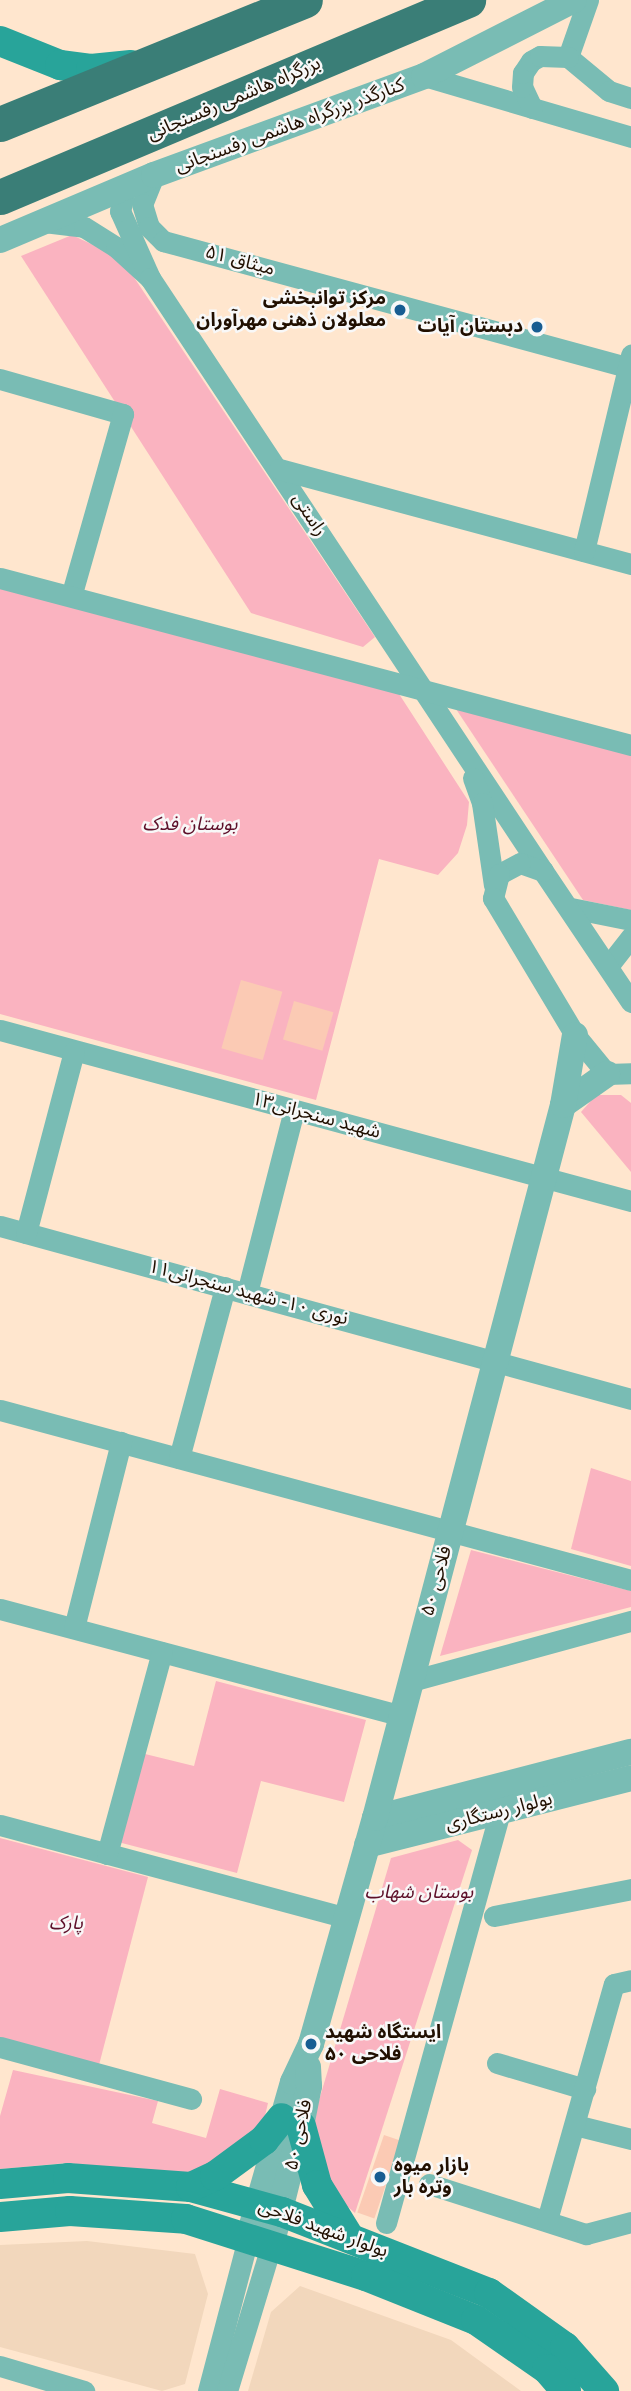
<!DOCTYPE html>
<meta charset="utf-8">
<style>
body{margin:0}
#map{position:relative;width:631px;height:2391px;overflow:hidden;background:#ffe6ce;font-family:Georgia,"Noto Sans Arabic",serif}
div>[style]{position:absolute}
.built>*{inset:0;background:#f2d7bc}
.green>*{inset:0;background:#fab3c0}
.building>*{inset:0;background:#fbcab4;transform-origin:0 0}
.minor>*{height:21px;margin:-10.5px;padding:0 10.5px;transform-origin:10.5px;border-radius:10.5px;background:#79bcb4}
.tertiary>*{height:26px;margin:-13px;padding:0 13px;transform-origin:13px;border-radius:13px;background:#79bcb4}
.secondary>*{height:30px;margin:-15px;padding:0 15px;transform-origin:15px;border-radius:15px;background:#28a49a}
.trunk>*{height:35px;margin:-17.5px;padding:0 17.5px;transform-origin:17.5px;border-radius:17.5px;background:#3a7e77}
.dots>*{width:19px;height:19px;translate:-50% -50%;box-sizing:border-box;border:4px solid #f8f8f8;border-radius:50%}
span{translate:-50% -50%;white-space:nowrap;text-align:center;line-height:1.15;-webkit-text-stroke:5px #f8f8f8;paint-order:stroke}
.street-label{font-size:19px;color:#200f00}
.poi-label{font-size:19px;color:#200f00;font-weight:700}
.right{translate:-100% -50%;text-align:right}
.left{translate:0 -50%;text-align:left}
.park-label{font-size:19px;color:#5d0f29;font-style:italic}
</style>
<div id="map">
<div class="built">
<div style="clip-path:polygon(87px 2241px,195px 2254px,208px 2294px,185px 2384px,162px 2391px,0 2347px,0 2245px)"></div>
<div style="clip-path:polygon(300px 2286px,451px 2340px,521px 2391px,248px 2391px,271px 2312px)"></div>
</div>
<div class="green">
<div style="clip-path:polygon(72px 235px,121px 258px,375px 637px,363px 647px,251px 613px,21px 256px)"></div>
<div style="clip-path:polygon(0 574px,390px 680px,469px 802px,467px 825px,458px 853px,438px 875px,379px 859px,316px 1100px,0 1014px)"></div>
<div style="clip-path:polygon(446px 694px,631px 744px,631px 910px,583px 900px)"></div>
<div style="clip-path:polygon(596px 1095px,621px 1095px,631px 1103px,631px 1172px,581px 1112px)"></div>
<div style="clip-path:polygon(591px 1468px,631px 1481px,631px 1566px,571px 1549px)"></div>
<div style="clip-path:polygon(471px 1550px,631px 1591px,631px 1607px,440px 1656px)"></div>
<div style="clip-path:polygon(216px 1681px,366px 1720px,344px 1802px,261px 1781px,237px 1873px,118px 1842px,141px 1753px,194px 1766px)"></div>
<div style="clip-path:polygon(0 1838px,148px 1877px,99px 2065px,0 2039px)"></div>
<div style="clip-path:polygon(458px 1840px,472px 1850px,355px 2213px,325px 2187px,309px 2134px,391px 1858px)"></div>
<div style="clip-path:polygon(13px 2070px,158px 2101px,152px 2123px,206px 2138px,220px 2089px,268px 2103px,261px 2133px,188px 2175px,67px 2163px,0 2169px,0 2116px)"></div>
</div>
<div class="building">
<div style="left:241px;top:980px;width:43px;height:71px;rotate:16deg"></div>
<div style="left:294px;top:1001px;width:41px;height:40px;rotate:16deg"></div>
<div style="left:384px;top:2135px;width:18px;height:82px;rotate:19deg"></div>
</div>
<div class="minor">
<div style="left:588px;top:0;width:60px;rotate:109.3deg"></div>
<div style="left:568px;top:57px;width:53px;rotate:39.7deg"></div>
<div style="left:609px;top:91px;width:23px;rotate:18deg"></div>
<div style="left:424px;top:76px;width:216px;rotate:16.4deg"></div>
<div style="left:532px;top:108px;width:23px;rotate:-115deg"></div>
<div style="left:522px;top:87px;width:14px;rotate:-86deg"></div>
<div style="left:523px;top:73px;width:14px;rotate:-56deg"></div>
<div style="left:531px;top:61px;width:10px;rotate:-29deg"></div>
<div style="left:540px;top:56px;width:28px;rotate:2deg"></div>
<div style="left:154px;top:175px;width:31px;rotate:112deg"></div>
<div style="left:142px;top:204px;width:24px;rotate:73deg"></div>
<div style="left:149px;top:227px;width:20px;rotate:45deg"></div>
<div style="left:163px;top:241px;width:485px;rotate:15.2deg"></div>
<div style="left:44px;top:222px;width:40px;rotate:7.1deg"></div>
<div style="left:84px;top:227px;width:38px;rotate:32deg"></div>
<div style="left:116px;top:247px;width:46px;rotate:42.4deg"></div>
<div style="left:150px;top:278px;width:73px;rotate:-114.1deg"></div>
<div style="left:120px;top:211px;width:25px;rotate:-76deg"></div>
<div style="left:150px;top:278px;width:711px;rotate:56.47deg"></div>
<div style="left:0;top:379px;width:128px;rotate:15.9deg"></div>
<div style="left:123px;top:414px;width:189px;rotate:105.9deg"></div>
<div style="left:279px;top:469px;width:365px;rotate:15.1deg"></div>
<div style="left:584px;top:551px;width:202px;rotate:-76.5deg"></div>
<div style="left:0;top:578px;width:653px;rotate:14.82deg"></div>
<div style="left:473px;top:778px;width:27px;rotate:70deg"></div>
<div style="left:482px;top:803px;width:83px;rotate:81.7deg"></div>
<div style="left:571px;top:908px;width:61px;rotate:11.3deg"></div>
<div style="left:609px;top:965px;width:36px;rotate:-52deg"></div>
<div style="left:631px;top:1002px;width:158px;rotate:-123.9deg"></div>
<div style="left:543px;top:871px;width:24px;rotate:-161deg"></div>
<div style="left:520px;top:863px;width:24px;rotate:152deg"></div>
<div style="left:499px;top:874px;width:25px;rotate:104deg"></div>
<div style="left:493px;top:898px;width:160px;rotate:59.1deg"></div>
<div style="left:575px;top:1035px;width:50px;rotate:50.6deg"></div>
<div style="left:607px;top:1074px;width:24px;rotate:-2deg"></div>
<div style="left:0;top:1030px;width:654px;rotate:15.16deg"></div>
<div style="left:0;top:1226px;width:654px;rotate:15.33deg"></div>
<div style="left:26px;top:1233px;width:188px;rotate:-75.2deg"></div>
<div style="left:247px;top:1293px;width:189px;rotate:-75.6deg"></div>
<div style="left:0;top:1410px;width:653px;rotate:15.08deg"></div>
<div style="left:179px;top:1458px;width:177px;rotate:-74.9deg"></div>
<div style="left:0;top:1609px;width:416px;rotate:14.9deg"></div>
<div style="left:74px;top:1628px;width:192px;rotate:-75.8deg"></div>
<div style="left:411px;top:1681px;width:228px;rotate:-15.3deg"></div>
<div style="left:0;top:1825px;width:358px;rotate:15deg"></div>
<div style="left:107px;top:1854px;width:209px;rotate:-74.8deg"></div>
<div style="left:494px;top:1916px;width:140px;rotate:-11.1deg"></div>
<div style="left:0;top:2047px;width:198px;rotate:15.2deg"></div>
<div style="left:497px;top:2063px;width:92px;rotate:16.5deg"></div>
<div style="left:575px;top:2125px;width:58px;rotate:14deg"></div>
<div style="left:429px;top:2184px;width:165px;rotate:17.7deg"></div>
<div style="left:586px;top:2234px;width:47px;rotate:-14.9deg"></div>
<div style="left:547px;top:2220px;width:245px;rotate:-74.2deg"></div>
<div style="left:614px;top:1984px;width:17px;rotate:-13deg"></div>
<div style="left:386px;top:2223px;width:438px;rotate:-74.5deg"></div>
<div style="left:0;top:2366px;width:88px;rotate:16.6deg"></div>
<div style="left:208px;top:2391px;width:157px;rotate:-75.3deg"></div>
<div style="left:227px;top:2391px;width:152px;rotate:-73.1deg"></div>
</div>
<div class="tertiary">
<div style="left:0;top:240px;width:167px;rotate:-22.9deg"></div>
<div style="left:154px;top:175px;width:288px;rotate:-20.1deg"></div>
<div style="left:424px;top:76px;width:168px;rotate:-26.9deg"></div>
<div style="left:563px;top:1105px;width:54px;rotate:-35.2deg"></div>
<div style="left:375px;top:1818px;width:264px;rotate:-14.5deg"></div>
<div style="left:367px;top:1845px;width:272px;rotate:-14.2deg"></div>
<div style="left:248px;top:2239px;width:163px;rotate:-74deg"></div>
<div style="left:293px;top:2082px;width:42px;rotate:-64.7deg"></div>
<div style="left:311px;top:2044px;width:235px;rotate:-74.2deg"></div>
<div style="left:375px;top:1818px;width:737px;rotate:-75.23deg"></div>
<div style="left:563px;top:1105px;width:71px;rotate:-80.3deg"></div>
<div style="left:271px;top:2246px;width:124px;rotate:-76deg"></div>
<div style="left:301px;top:2126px;width:41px;rotate:-78.7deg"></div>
<div style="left:309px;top:2086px;width:19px;rotate:-93deg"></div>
</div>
<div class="secondary">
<div style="left:0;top:41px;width:65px;rotate:21.8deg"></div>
<div style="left:60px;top:65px;width:31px;rotate:7deg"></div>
<div style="left:91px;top:69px;width:40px;rotate:-5.7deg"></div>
<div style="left:301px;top:2126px;width:61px;rotate:74.8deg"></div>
<div style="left:317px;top:2185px;width:61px;rotate:58.4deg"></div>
<div style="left:0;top:2184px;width:68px;rotate:-5deg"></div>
<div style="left:68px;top:2178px;width:123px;rotate:4.2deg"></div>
<div style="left:191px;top:2187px;width:94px;rotate:15.4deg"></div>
<div style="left:282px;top:2212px;width:222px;rotate:21.4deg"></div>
<div style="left:489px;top:2293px;width:93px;rotate:35.4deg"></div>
<div style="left:565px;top:2347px;width:59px;rotate:48.4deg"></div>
<div style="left:191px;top:2187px;width:26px;rotate:-25deg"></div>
<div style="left:215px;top:2176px;width:61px;rotate:-36.3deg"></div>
<div style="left:264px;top:2140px;width:28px;rotate:-51deg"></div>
<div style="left:0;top:2217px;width:70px;rotate:-4.9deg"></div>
<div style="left:70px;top:2211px;width:116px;rotate:3.9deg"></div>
<div style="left:186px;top:2219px;width:189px;rotate:17.6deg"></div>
<div style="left:366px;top:2276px;width:118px;rotate:21.8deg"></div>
<div style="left:476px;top:2320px;width:86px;rotate:34.6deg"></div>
<div style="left:547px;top:2369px;width:29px;rotate:49deg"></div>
</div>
<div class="trunk">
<div style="left:0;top:124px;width:329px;rotate:-22.1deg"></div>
<div style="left:0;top:197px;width:508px;rotate:-22.83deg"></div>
</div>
<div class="dots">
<div style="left:400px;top:310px;background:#185d92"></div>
<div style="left:537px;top:327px;background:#185d92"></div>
<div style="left:311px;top:2044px;background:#185d92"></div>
<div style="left:380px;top:2177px;background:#185d92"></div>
</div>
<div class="street-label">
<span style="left:234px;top:99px;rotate:-23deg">بزرگراه هاشمی رفسنجانی</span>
<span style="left:290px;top:126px;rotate:-20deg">کنارگذر بزرگراه هاشمی رفسنجانی</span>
<span style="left:240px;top:261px;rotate:15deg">میثاق ۵۱</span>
<span style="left:309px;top:515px;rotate:57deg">راستی</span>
<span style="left:316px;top:1116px;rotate:15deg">شهید سنجرانی۱۳</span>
<span style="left:248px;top:1293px;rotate:15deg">نوری ۱۰- شهید سنجرانی۱۱</span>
<span style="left:437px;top:1581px;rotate:-75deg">فلاحی ۵۰</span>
<span style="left:499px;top:1812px;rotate:-14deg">بولوار رستگاری</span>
<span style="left:299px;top:2135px;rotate:-78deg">فلاحی ۵۰</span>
<span style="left:323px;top:2229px;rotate:20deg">بولوار شهید فلاحی</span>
</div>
<div class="poi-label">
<span class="right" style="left:386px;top:310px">مرکز توانبخشی<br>معلولان ذهنی مهرآوران</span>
<span class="right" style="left:523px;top:327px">دبستان آیات</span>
<span class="left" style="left:325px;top:2044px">ایستگاه شهید<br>فلاحی ۵۰</span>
<span class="left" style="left:394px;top:2177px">بازار میوه<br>وتره بار</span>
</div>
<div class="park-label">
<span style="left:190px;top:825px">بوستان فدک</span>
<span style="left:419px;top:1893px">بوستان شهاب</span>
<span style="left:66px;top:1924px">پارک</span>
</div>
</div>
